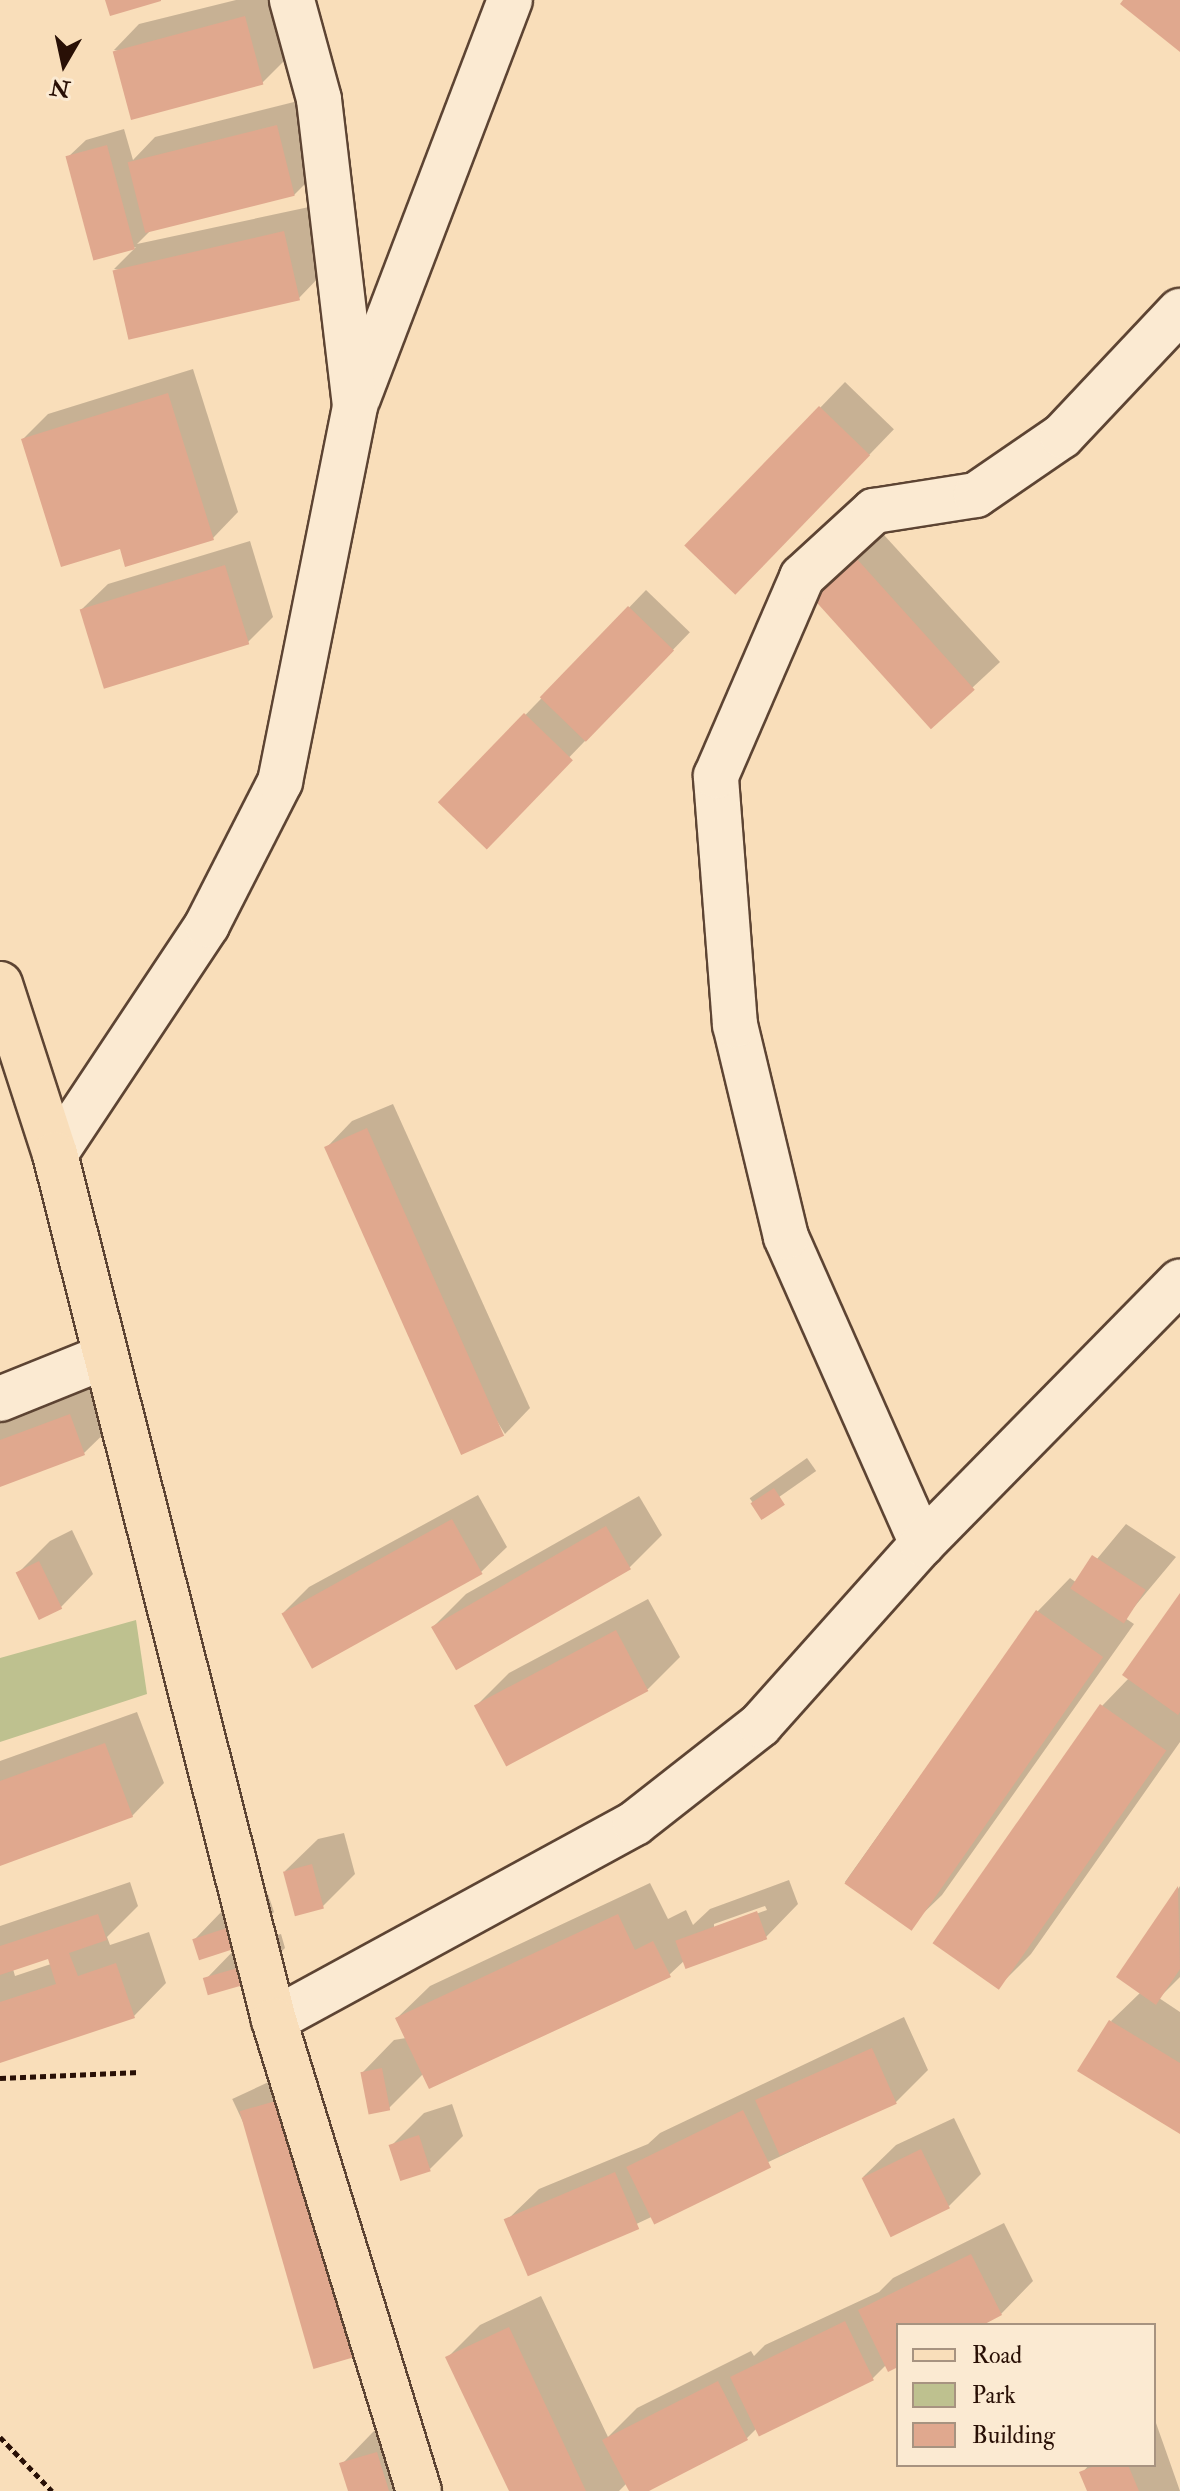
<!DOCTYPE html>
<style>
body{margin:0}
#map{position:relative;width:1180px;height:2491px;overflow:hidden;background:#f9deba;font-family:"IM FELL Double Pica",serif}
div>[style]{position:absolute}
.green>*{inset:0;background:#bec18f}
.shadow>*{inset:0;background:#0003;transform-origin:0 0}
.building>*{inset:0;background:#e0a88e;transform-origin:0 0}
.path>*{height:5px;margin-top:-2.5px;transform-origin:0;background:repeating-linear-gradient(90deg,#291006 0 6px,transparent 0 10px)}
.roads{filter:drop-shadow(2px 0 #5d4433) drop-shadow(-2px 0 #5d4433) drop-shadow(0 2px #5d4433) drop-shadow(0 -2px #5d4433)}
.minor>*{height:44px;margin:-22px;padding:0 22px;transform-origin:22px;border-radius:22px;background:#fbead2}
.major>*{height:44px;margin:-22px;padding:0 22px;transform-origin:22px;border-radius:22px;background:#f9deba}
span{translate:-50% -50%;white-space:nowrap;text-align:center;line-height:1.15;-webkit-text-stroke:6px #fbead2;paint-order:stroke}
.legend{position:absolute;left:896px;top:2323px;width:260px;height:144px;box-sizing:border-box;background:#fbead2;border:2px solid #a79380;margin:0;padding:10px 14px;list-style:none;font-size:24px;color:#291006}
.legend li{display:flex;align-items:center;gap:16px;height:40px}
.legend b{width:40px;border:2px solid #a79380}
.north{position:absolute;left:24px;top:24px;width:80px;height:80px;-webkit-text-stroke:6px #fbead2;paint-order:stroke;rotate:189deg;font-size:22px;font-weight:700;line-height:32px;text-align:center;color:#291006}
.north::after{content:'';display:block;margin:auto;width:28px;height:36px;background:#291006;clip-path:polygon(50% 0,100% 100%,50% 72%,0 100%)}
</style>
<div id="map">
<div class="green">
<div style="clip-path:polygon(136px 1620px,147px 1694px,0 1742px,0 1658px)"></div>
</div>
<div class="shadow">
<div style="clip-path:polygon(236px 0,272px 0,288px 57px,262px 83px,114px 50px,139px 24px)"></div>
<div style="clip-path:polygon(302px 100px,320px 169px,294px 195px,151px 230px,137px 244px,309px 207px,324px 272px,299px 298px,114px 269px,136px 247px,95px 257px,68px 157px,86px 140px,124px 129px,133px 160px,155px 137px)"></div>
<div style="clip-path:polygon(193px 369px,238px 512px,213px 538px,121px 546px,23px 439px,48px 414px)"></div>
<div style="left:845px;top:382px;width:68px;height:227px;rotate:44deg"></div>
<div style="clip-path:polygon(884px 535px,1000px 662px,931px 726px,841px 574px)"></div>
<div style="clip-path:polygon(250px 541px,273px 617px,248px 642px,82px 609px,108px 584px)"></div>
<div style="left:646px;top:590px;width:61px;height:296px;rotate:44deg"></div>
<div style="clip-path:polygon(393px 1104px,530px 1408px,505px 1434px,327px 1147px,352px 1121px)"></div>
<div style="clip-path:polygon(102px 1382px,117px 1421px,84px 1453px,0 1485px,0 1421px)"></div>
<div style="left:807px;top:1458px;width:16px;height:70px;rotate:55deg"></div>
<div style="clip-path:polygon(478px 1495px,507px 1547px,481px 1572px,284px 1612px,309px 1587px)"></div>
<div style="clip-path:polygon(639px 1496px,662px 1535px,630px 1567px,434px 1626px,466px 1594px)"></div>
<div style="clip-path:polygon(1126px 1524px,1176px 1557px,1125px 1618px,1134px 1624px,942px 1895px,909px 1927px,845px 1882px,1038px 1611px,1070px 1578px,1077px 1583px)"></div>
<div style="clip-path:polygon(72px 1530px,93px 1574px,61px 1607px,18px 1573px,50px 1541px)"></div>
<div style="clip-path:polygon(1180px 1597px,1180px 1742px,1031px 1954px,999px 1986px,1102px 1706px,1129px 1678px)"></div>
<div style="clip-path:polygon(648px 1599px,680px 1657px,648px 1689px,477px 1705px,509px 1673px)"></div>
<div style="clip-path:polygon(137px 1712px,164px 1783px,132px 1816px,0 1863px,0 1761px)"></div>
<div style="clip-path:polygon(344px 1833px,355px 1874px,323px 1906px,285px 1871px,318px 1839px)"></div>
<div style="clip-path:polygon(evenodd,789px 1880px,798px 1904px,766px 1937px,685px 1960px,669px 1975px,423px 2074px,389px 2108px,362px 2073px,394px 2040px,406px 2038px,397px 2018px,430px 1986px,650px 1883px,668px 1919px,686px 1910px,693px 1925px,710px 1909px,789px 1880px,765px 1906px,767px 1910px,714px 1929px,714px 1924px,765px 1906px)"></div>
<div style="clip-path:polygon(evenodd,130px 1882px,138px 1906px,107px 1937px,110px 1945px,149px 1932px,166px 1983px,134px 2016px,0 2061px,0 1926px,130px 1882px,49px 1957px,51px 1964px,15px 1976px,13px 1969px,49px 1957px)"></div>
<div style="clip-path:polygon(1180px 1886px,1180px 1977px,1159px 1998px,1180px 2012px,1180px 2132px,1111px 2021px,1141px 1992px,1118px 1977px)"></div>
<div style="clip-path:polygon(268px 1894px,274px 1912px,239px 1947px,281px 1934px,285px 1948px,252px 1980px,205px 1980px,240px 1944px,194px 1940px,226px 1907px)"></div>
<div style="clip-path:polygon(904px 2017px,928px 2070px,896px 2102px,530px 2274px,506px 2221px,539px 2189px,648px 2144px,660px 2133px)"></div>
<div style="left:273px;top:2080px;width:268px;height:45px;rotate:65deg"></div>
<div style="clip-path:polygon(452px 2104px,463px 2136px,430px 2169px,391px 2146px,424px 2113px)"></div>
<div style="clip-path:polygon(954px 2118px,981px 2174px,949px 2206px,863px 2177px,896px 2145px)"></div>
<div style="clip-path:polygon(1004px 2223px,1033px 2281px,1001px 2314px,978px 2325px,898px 2325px,898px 2365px,887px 2364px,873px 2378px,758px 2427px,747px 2438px,644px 2491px,631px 2491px,627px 2483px,619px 2491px,511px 2491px,448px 2357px,480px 2325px,541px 2296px,608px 2437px,637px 2408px,751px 2351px,754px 2356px,765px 2345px,879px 2292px,893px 2278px)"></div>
<div style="clip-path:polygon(410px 2421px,431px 2491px,350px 2491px,342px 2464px,374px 2431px)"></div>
<div style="clip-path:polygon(1156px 2423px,1180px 2491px,1089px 2491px,1082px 2473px,1089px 2465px,1154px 2465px)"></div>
</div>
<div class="building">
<div style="clip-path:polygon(105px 0,161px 0,161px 1px,110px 16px)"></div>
<div style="clip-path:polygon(1123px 0,1180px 0,1180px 52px,1120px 4px)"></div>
<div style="left:245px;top:16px;width:71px;height:137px;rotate:75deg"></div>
<div style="left:277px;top:125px;width:73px;height:154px;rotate:76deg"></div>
<div style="left:107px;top:145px;width:108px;height:43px;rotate:75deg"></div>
<div style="left:284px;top:231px;width:71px;height:176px;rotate:77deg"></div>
<div style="clip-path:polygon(168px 393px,214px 540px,125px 567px,120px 549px,61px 567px,21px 439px)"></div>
<div style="left:819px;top:406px;width:71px;height:194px;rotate:44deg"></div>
<div style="left:857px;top:559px;width:176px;height:59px;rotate:48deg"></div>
<div style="left:225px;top:565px;width:83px;height:152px;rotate:73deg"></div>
<div style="left:628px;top:606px;width:64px;height:127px;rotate:44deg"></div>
<div style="left:524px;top:713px;width:68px;height:124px;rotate:44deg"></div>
<div style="left:367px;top:1128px;width:337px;height:47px;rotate:66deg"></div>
<div style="clip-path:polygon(70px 1414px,85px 1455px,0 1487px,0 1440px)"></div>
<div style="left:774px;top:1488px;width:20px;height:28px;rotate:57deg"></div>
<div style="left:452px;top:1519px;width:63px;height:195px;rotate:61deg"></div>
<div style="left:606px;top:1526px;width:50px;height:202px;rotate:60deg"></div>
<div style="left:1092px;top:1555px;width:64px;height:40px;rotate:33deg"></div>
<div style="left:39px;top:1561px;width:53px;height:26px;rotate:64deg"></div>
<div style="clip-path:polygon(1180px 1593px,1180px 1712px,1178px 1715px,1122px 1675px)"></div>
<div style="left:1036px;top:1610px;width:82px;height:334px;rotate:35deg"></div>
<div style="left:616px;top:1630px;width:69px;height:161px;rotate:62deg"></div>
<div style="left:1100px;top:1704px;width:81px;height:292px;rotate:35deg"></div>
<div style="clip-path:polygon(105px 1743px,133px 1817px,0 1866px,0 1781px)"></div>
<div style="left:312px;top:1864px;width:46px;height:30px;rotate:75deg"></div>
<div style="clip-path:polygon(1178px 1886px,1180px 1969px,1156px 2005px,1116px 1977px)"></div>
<div style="left:757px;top:1911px;width:30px;height:87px;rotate:70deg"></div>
<div style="clip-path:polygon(98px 1914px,107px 1940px,69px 1953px,78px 1976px,116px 1963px,135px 2018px,0 2063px,0 2002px,56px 1984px,48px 1959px,0 1975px,0 1946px)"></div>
<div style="clip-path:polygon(618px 1914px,635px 1950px,653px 1941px,671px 1977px,429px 2089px,395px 2018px)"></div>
<div style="left:236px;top:1925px;width:22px;height:46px;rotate:72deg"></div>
<div style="left:248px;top:1965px;width:18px;height:47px;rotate:74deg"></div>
<div style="clip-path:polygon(1109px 2020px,1180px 2063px,1180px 2134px,1077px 2071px)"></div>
<div style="left:872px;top:2048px;width:61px;height:128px;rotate:66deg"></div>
<div style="left:382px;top:2068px;width:43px;height:22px;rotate:79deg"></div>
<div style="left:279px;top:2100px;width:268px;height:41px;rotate:74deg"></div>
<div style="left:743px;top:2110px;width:64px;height:130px;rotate:64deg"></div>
<div style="left:419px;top:2135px;width:38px;height:32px;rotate:72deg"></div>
<div style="left:921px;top:2149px;width:66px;height:66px;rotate:64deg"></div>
<div style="left:615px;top:2172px;width:62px;height:121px;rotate:67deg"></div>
<div style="clip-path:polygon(971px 2254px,1002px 2315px,983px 2325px,898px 2325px,898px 2367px,888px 2372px,858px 2310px)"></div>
<div style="left:845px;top:2321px;width:66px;height:128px;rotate:64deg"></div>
<div style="clip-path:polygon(509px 2327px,586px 2491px,509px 2491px,445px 2357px)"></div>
<div style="clip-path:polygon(718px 2381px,748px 2440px,649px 2491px,629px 2491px,602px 2440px)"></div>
<div style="clip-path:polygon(377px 2452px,389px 2491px,348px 2491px,339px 2463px)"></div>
<div style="clip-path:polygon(1097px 2465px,1128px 2465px,1139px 2491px,1087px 2491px,1079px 2472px)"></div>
</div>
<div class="path">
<div style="left:0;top:2078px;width:140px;rotate:-2.5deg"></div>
<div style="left:0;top:2437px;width:75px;rotate:46.1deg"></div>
</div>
<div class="roads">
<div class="minor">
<div style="left:358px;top:398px;width:426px;rotate:-69.1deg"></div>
<div style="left:55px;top:1154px;width:275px;rotate:-56.4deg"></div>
<div style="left:207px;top:925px;width:161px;rotate:-63deg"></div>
<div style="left:280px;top:782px;width:383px;rotate:-78.7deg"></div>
<div style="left:355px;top:406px;width:309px;rotate:-96.7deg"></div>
<div style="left:319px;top:99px;width:103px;rotate:-105.3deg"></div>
<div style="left:0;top:1399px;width:112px;rotate:-22deg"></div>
<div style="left:922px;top:1544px;width:336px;rotate:-113.9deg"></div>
<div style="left:786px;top:1237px;width:218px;rotate:-103.5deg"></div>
<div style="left:735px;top:1025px;width:250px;rotate:-94.4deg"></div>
<div style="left:716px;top:776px;width:217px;rotate:-66.6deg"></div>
<div style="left:802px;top:577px;width:98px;rotate:-42.5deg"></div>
<div style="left:874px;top:511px;width:103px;rotate:-8.9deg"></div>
<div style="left:976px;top:495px;width:104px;rotate:-34.5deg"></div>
<div style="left:1062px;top:436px;width:172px;rotate:-46.7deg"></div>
<div style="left:274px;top:2020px;width:411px;rotate:-28.6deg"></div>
<div style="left:635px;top:1823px;width:159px;rotate:-38.1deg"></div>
<div style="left:760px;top:1725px;width:243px;rotate:-48.2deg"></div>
<div style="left:922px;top:1544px;width:368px;rotate:-45.5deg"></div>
</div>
<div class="major">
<div style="left:0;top:984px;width:179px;rotate:72.1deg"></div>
<div style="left:55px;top:1154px;width:893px;rotate:75.81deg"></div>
<div style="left:274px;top:2020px;width:493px;rotate:72.9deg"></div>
</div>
</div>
<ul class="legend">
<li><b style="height:10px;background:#f9deba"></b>Road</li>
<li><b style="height:22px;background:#bec18f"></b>Park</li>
<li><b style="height:22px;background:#e0a88e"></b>Building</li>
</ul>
<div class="north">N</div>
</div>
